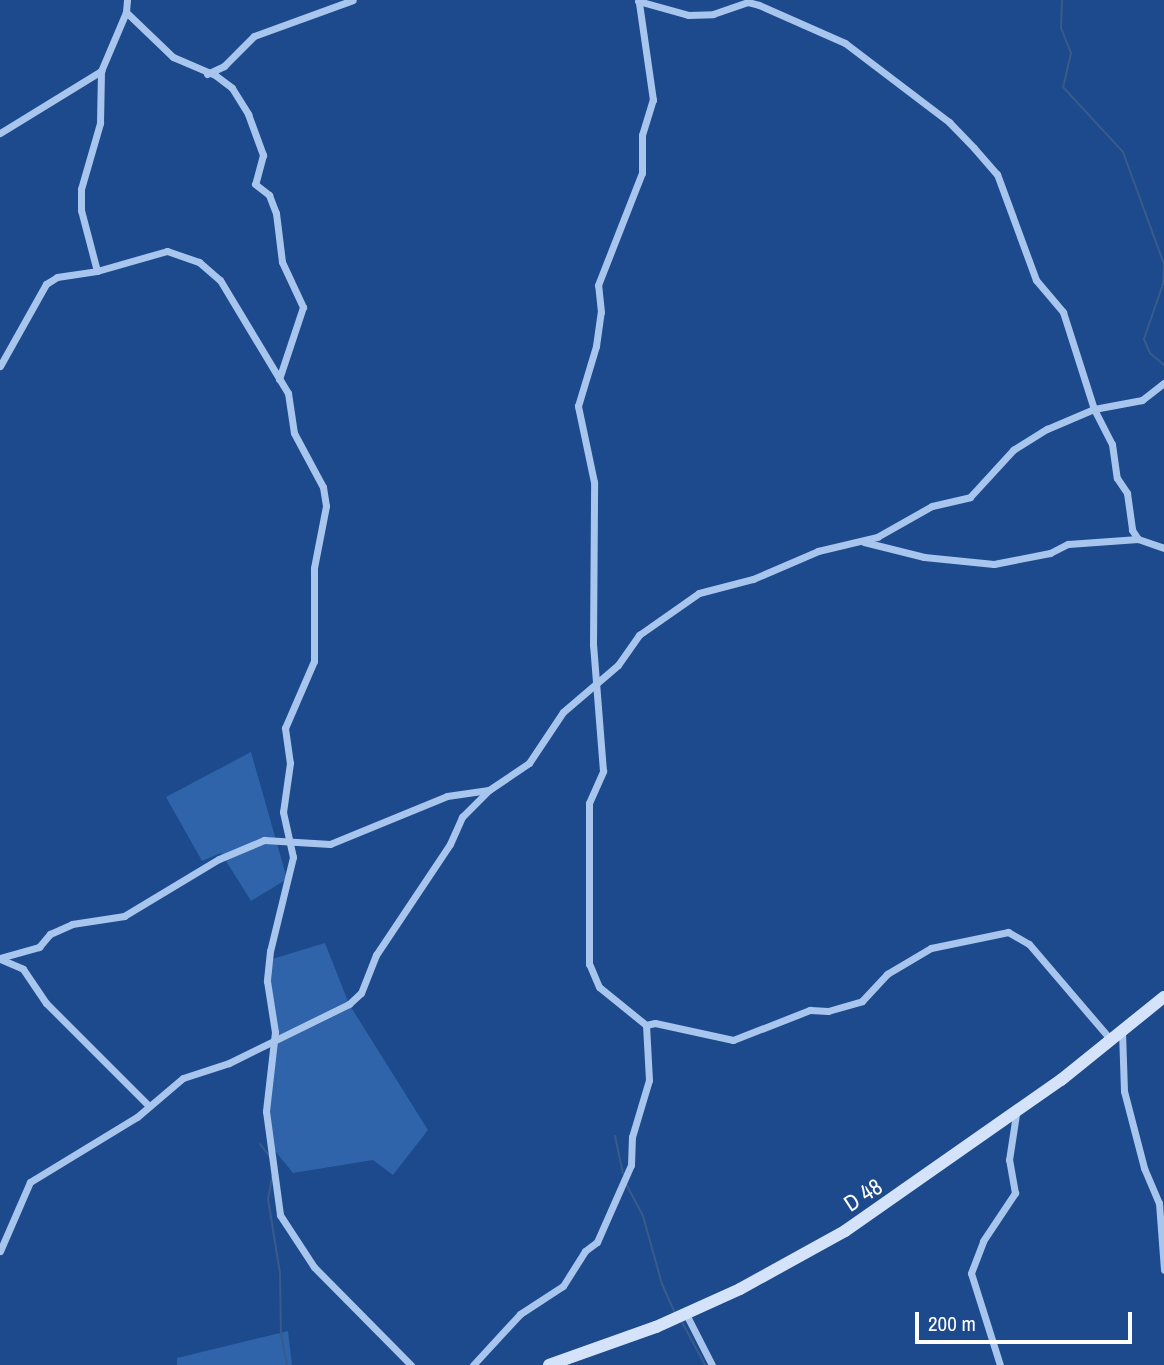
<!DOCTYPE html>
<style>
body{margin:0}
#map{position:relative;width:1164px;height:1365px;overflow:hidden;background:#1c4a8c;font-family:"Archivo Narrow",sans-serif}
div>[style]{position:absolute}
.green>*{inset:0;background:#2f63aa}
.stream>*{height:2px;margin:-1px;padding:0 1px;transform-origin:1px;border-radius:1px;background:#395b8b}
.street>*{height:7px;margin:-3.5px;padding:0 3.5px;transform-origin:3.5px;border-radius:3.5px;background:#a8c5ed}
.secondary>*{height:12px;margin:-6px;padding:0 6px;transform-origin:6px;border-radius:6px;background:#d4e3f9}
span{translate:-50% -50%;white-space:nowrap;text-align:center;line-height:1.15;-webkit-text-stroke:6px #1c4a8c;paint-order:stroke}
.street-label{font-size:23px;color:#fff}
.scale{position:absolute;left:915px;top:1312px;width:217px;height:32px;box-sizing:border-box;border:4px solid #fff;border-top:0;padding-left:9px;font-size:21px;line-height:24px;white-space:nowrap;color:#fff;-webkit-text-stroke:5px #1c4a8c;paint-order:stroke}
</style>
<div id="map">
<div class="green">
<div style="clip-path:polygon(251px 752px,287px 879px,251px 901px,221px 853px,202px 861px,166px 797px)"></div>
<div style="clip-path:polygon(325px 943px,349px 1004px,428px 1130px,393px 1175px,373px 1160px,293px 1173px,271px 1146px,266px 1111px,275px 1032px,269px 960px)"></div>
<div style="clip-path:polygon(288px 1331px,292px 1365px,177px 1365px,177px 1358px)"></div>
</div>
<div class="stream">
<div style="left:1062px;top:0;width:28px;rotate:92deg"></div>
<div style="left:1061px;top:28px;width:27px;rotate:68deg"></div>
<div style="left:1071px;top:53px;width:35px;rotate:103deg"></div>
<div style="left:1063px;top:87px;width:88px;rotate:47.3deg"></div>
<div style="left:1123px;top:152px;width:119px;rotate:69.9deg"></div>
<div style="left:1164px;top:264px;width:20px;rotate:93deg"></div>
<div style="left:1163px;top:284px;width:58px;rotate:109.1deg"></div>
<div style="left:1144px;top:339px;width:15px;rotate:67deg"></div>
<div style="left:1150px;top:353px;width:18px;rotate:41deg"></div>
<div style="left:615px;top:1136px;width:38px;rotate:78deg"></div>
<div style="left:260px;top:1144px;width:16px;rotate:52deg"></div>
<div style="left:272px;top:1177px;width:22px;rotate:100deg"></div>
<div style="left:268px;top:1199px;width:75px;rotate:80.8deg"></div>
<div style="left:280px;top:1273px;width:61px;rotate:89.1deg"></div>
<div style="left:281px;top:1334px;width:32px;rotate:79deg"></div>
<div style="left:625px;top:1182px;width:38px;rotate:62deg"></div>
<div style="left:643px;top:1216px;width:71px;rotate:74.4deg"></div>
<div style="left:662px;top:1284px;width:32px;rotate:66deg"></div>
<div style="left:681px;top:1320px;width:51px;rotate:61.9deg"></div>
</div>
<div class="street">
<div style="left:127px;top:0;width:12px;rotate:95deg"></div>
<div style="left:126px;top:12px;width:65px;rotate:43.8deg"></div>
<div style="left:173px;top:57px;width:46px;rotate:23.2deg"></div>
<div style="left:215px;top:75px;width:21px;rotate:37deg"></div>
<div style="left:232px;top:88px;width:31px;rotate:58deg"></div>
<div style="left:248px;top:114px;width:44px;rotate:69.9deg"></div>
<div style="left:263px;top:155px;width:30px;rotate:105deg"></div>
<div style="left:255px;top:184px;width:18px;rotate:38deg"></div>
<div style="left:269px;top:195px;width:19px;rotate:69deg"></div>
<div style="left:276px;top:213px;width:49px;rotate:83deg"></div>
<div style="left:282px;top:262px;width:50px;rotate:65deg"></div>
<div style="left:303px;top:307px;width:76px;rotate:108.4deg"></div>
<div style="left:638px;top:1px;width:52px;rotate:15.6deg"></div>
<div style="left:688px;top:15px;width:25px;rotate:-2deg"></div>
<div style="left:713px;top:14px;width:37px;rotate:-19deg"></div>
<div style="left:748px;top:2px;width:11px;rotate:15deg"></div>
<div style="left:759px;top:5px;width:94px;rotate:23.8deg"></div>
<div style="left:845px;top:43px;width:131px;rotate:37.2deg"></div>
<div style="left:949px;top:122px;width:36px;rotate:46deg"></div>
<div style="left:974px;top:148px;width:35px;rotate:49deg"></div>
<div style="left:997px;top:174px;width:113px;rotate:69.8deg"></div>
<div style="left:1036px;top:280px;width:42px;rotate:49.8deg"></div>
<div style="left:1063px;top:312px;width:102px;rotate:72.3deg"></div>
<div style="left:1094px;top:409px;width:39px;rotate:63deg"></div>
<div style="left:1112px;top:444px;width:34px;rotate:82deg"></div>
<div style="left:1117px;top:478px;width:18px;rotate:56deg"></div>
<div style="left:1127px;top:493px;width:37px;rotate:82deg"></div>
<div style="left:1132px;top:530px;width:11px;rotate:56deg"></div>
<div style="left:1138px;top:539px;width:28px;rotate:19deg"></div>
<div style="left:207px;top:74px;width:19px;rotate:-25deg"></div>
<div style="left:224px;top:66px;width:42px;rotate:-45deg"></div>
<div style="left:254px;top:36px;width:105px;rotate:-20deg"></div>
<div style="left:0;top:133px;width:119px;rotate:-31.5deg"></div>
<div style="left:101px;top:71px;width:64px;rotate:-67deg"></div>
<div style="left:97px;top:271px;width:73px;rotate:-15.9deg"></div>
<div style="left:167px;top:251px;width:34px;rotate:19deg"></div>
<div style="left:199px;top:262px;width:28px;rotate:41deg"></div>
<div style="left:220px;top:280px;width:132px;rotate:59deg"></div>
<div style="left:288px;top:393px;width:40px;rotate:81.5deg"></div>
<div style="left:294px;top:433px;width:61px;rotate:61.8deg"></div>
<div style="left:323px;top:487px;width:19px;rotate:81deg"></div>
<div style="left:326px;top:506px;width:63px;rotate:101deg"></div>
<div style="left:314px;top:568px;width:93px;rotate:90deg"></div>
<div style="left:314px;top:661px;width:73px;rotate:113.4deg"></div>
<div style="left:285px;top:728px;width:35px;rotate:82deg"></div>
<div style="left:290px;top:763px;width:49px;rotate:98.1deg"></div>
<div style="left:283px;top:812px;width:46px;rotate:77.5deg"></div>
<div style="left:293px;top:857px;width:97px;rotate:103.7deg"></div>
<div style="left:270px;top:951px;width:30px;rotate:96deg"></div>
<div style="left:267px;top:981px;width:52px;rotate:81.1deg"></div>
<div style="left:275px;top:1032px;width:80px;rotate:96.5deg"></div>
<div style="left:266px;top:1111px;width:105px;rotate:82.3deg"></div>
<div style="left:280px;top:1215px;width:62px;rotate:56.8deg"></div>
<div style="left:314px;top:1267px;width:138px;rotate:45.3deg"></div>
<div style="left:0;top:366px;width:94px;rotate:-60.7deg"></div>
<div style="left:46px;top:284px;width:13px;rotate:-32deg"></div>
<div style="left:57px;top:277px;width:40px;rotate:-8.5deg"></div>
<div style="left:97px;top:271px;width:63px;rotate:-104.7deg"></div>
<div style="left:81px;top:210px;width:21px;rotate:-90deg"></div>
<div style="left:81px;top:189px;width:69px;rotate:-73.9deg"></div>
<div style="left:100px;top:123px;width:52px;rotate:-88.9deg"></div>
<div style="left:864px;top:542px;width:62px;rotate:14deg"></div>
<div style="left:924px;top:557px;width:70px;rotate:5.7deg"></div>
<div style="left:994px;top:564px;width:57px;rotate:-11.1deg"></div>
<div style="left:1050px;top:553px;width:20px;rotate:-27deg"></div>
<div style="left:1068px;top:544px;width:70px;rotate:-4.1deg"></div>
<div style="left:0;top:958px;width:41px;rotate:-15.8deg"></div>
<div style="left:39px;top:947px;width:17px;rotate:-50deg"></div>
<div style="left:50px;top:934px;width:24px;rotate:-24deg"></div>
<div style="left:72px;top:924px;width:53px;rotate:-8.7deg"></div>
<div style="left:124px;top:916px;width:111px;rotate:-31deg"></div>
<div style="left:219px;top:859px;width:49px;rotate:-22.9deg"></div>
<div style="left:264px;top:840px;width:66px;rotate:3.5deg"></div>
<div style="left:330px;top:844px;width:126px;rotate:-22.3deg"></div>
<div style="left:447px;top:796px;width:42px;rotate:-8.1deg"></div>
<div style="left:489px;top:790px;width:48px;rotate:-34deg"></div>
<div style="left:529px;top:763px;width:61px;rotate:-56.3deg"></div>
<div style="left:563px;top:712px;width:72px;rotate:-40.5deg"></div>
<div style="left:618px;top:665px;width:37px;rotate:-55deg"></div>
<div style="left:639px;top:635px;width:73px;rotate:-35deg"></div>
<div style="left:699px;top:593px;width:56px;rotate:-14.5deg"></div>
<div style="left:753px;top:579px;width:71px;rotate:-23.3deg"></div>
<div style="left:818px;top:551px;width:61px;rotate:-13.3deg"></div>
<div style="left:877px;top:537px;width:63px;rotate:-29.4deg"></div>
<div style="left:932px;top:506px;width:39px;rotate:-13deg"></div>
<div style="left:970px;top:497px;width:64px;rotate:-47.5deg"></div>
<div style="left:1013px;top:450px;width:40px;rotate:-32deg"></div>
<div style="left:1047px;top:429px;width:51px;rotate:-23.1deg"></div>
<div style="left:1094px;top:409px;width:49px;rotate:-10.6deg"></div>
<div style="left:1142px;top:400px;width:28px;rotate:-38deg"></div>
<div style="left:0;top:959px;width:25px;rotate:23deg"></div>
<div style="left:23px;top:969px;width:41px;rotate:55.9deg"></div>
<div style="left:46px;top:1003px;width:146px;rotate:45deg"></div>
<div style="left:646px;top:1025px;width:9px;rotate:-13deg"></div>
<div style="left:655px;top:1023px;width:80px;rotate:12.3deg"></div>
<div style="left:733px;top:1040px;width:83px;rotate:-21.3deg"></div>
<div style="left:810px;top:1010px;width:18px;rotate:3deg"></div>
<div style="left:828px;top:1011px;width:35px;rotate:-16deg"></div>
<div style="left:862px;top:1001px;width:37px;rotate:-47deg"></div>
<div style="left:887px;top:974px;width:51px;rotate:-30.6deg"></div>
<div style="left:931px;top:948px;width:79px;rotate:-11.7deg"></div>
<div style="left:1008px;top:932px;width:24px;rotate:30deg"></div>
<div style="left:1029px;top:944px;width:126px;rotate:49.5deg"></div>
<div style="left:1122px;top:1031px;width:60px;rotate:88.1deg"></div>
<div style="left:1124px;top:1091px;width:80px;rotate:75.4deg"></div>
<div style="left:1144px;top:1168px;width:38px;rotate:67deg"></div>
<div style="left:1159px;top:1203px;width:67px;rotate:85.7deg"></div>
<div style="left:0;top:1251px;width:75px;rotate:-66.5deg"></div>
<div style="left:30px;top:1182px;width:125px;rotate:-31.3deg"></div>
<div style="left:137px;top:1117px;width:60px;rotate:-40.3deg"></div>
<div style="left:183px;top:1078px;width:48px;rotate:-18.1deg"></div>
<div style="left:229px;top:1063px;width:134px;rotate:-26.2deg"></div>
<div style="left:349px;top:1004px;width:16px;rotate:-43deg"></div>
<div style="left:361px;top:993px;width:41px;rotate:-68.5deg"></div>
<div style="left:376px;top:955px;width:133px;rotate:-56.3deg"></div>
<div style="left:450px;top:844px;width:30px;rotate:-66deg"></div>
<div style="left:462px;top:817px;width:38px;rotate:-45deg"></div>
<div style="left:686px;top:1314px;width:57px;rotate:63deg"></div>
<div style="left:473px;top:1365px;width:69px;rotate:-47.3deg"></div>
<div style="left:520px;top:1314px;width:51px;rotate:-33.1deg"></div>
<div style="left:563px;top:1286px;width:41px;rotate:-57.8deg"></div>
<div style="left:585px;top:1251px;width:15px;rotate:-37deg"></div>
<div style="left:597px;top:1242px;width:84px;rotate:-66.2deg"></div>
<div style="left:631px;top:1165px;width:28px;rotate:-88deg"></div>
<div style="left:632px;top:1137px;width:59px;rotate:-73.4deg"></div>
<div style="left:649px;top:1080px;width:55px;rotate:-93.1deg"></div>
<div style="left:646px;top:1025px;width:60px;rotate:-141deg"></div>
<div style="left:599px;top:987px;width:25px;rotate:-113deg"></div>
<div style="left:589px;top:964px;width:161px;rotate:-90deg"></div>
<div style="left:589px;top:803px;width:35px;rotate:-66deg"></div>
<div style="left:603px;top:771px;width:126px;rotate:-94.5deg"></div>
<div style="left:593px;top:645px;width:163px;rotate:-89.6deg"></div>
<div style="left:594px;top:482px;width:78px;rotate:-101.9deg"></div>
<div style="left:578px;top:406px;width:63px;rotate:-73.3deg"></div>
<div style="left:596px;top:346px;width:34px;rotate:-82deg"></div>
<div style="left:601px;top:312px;width:27px;rotate:-96deg"></div>
<div style="left:598px;top:285px;width:120px;rotate:-68.6deg"></div>
<div style="left:642px;top:173px;width:38px;rotate:-90deg"></div>
<div style="left:642px;top:135px;width:37px;rotate:-73deg"></div>
<div style="left:653px;top:100px;width:98px;rotate:-98.2deg"></div>
<div style="left:1000px;top:1365px;width:96px;rotate:-107.5deg"></div>
<div style="left:971px;top:1273px;width:34px;rotate:-69deg"></div>
<div style="left:983px;top:1241px;width:58px;rotate:-56.3deg"></div>
<div style="left:1015px;top:1193px;width:34px;rotate:-100deg"></div>
<div style="left:1009px;top:1160px;width:47px;rotate:-81.3deg"></div>
</div>
<div class="secondary">
<div style="left:549px;top:1365px;width:114px;rotate:-19.6deg"></div>
<div style="left:656px;top:1327px;width:92px;rotate:-24.3deg"></div>
<div style="left:740px;top:1289px;width:120px;rotate:-28.9deg"></div>
<div style="left:845px;top:1231px;width:264px;rotate:-35deg"></div>
<div style="left:1061px;top:1080px;width:132px;rotate:-38.9deg"></div>
</div>
<div class="street-label">
<span style="left:863px;top:1195px;rotate:-33deg">D 48</span>
</div>
<div class="scale">200 m</div>
</div>
